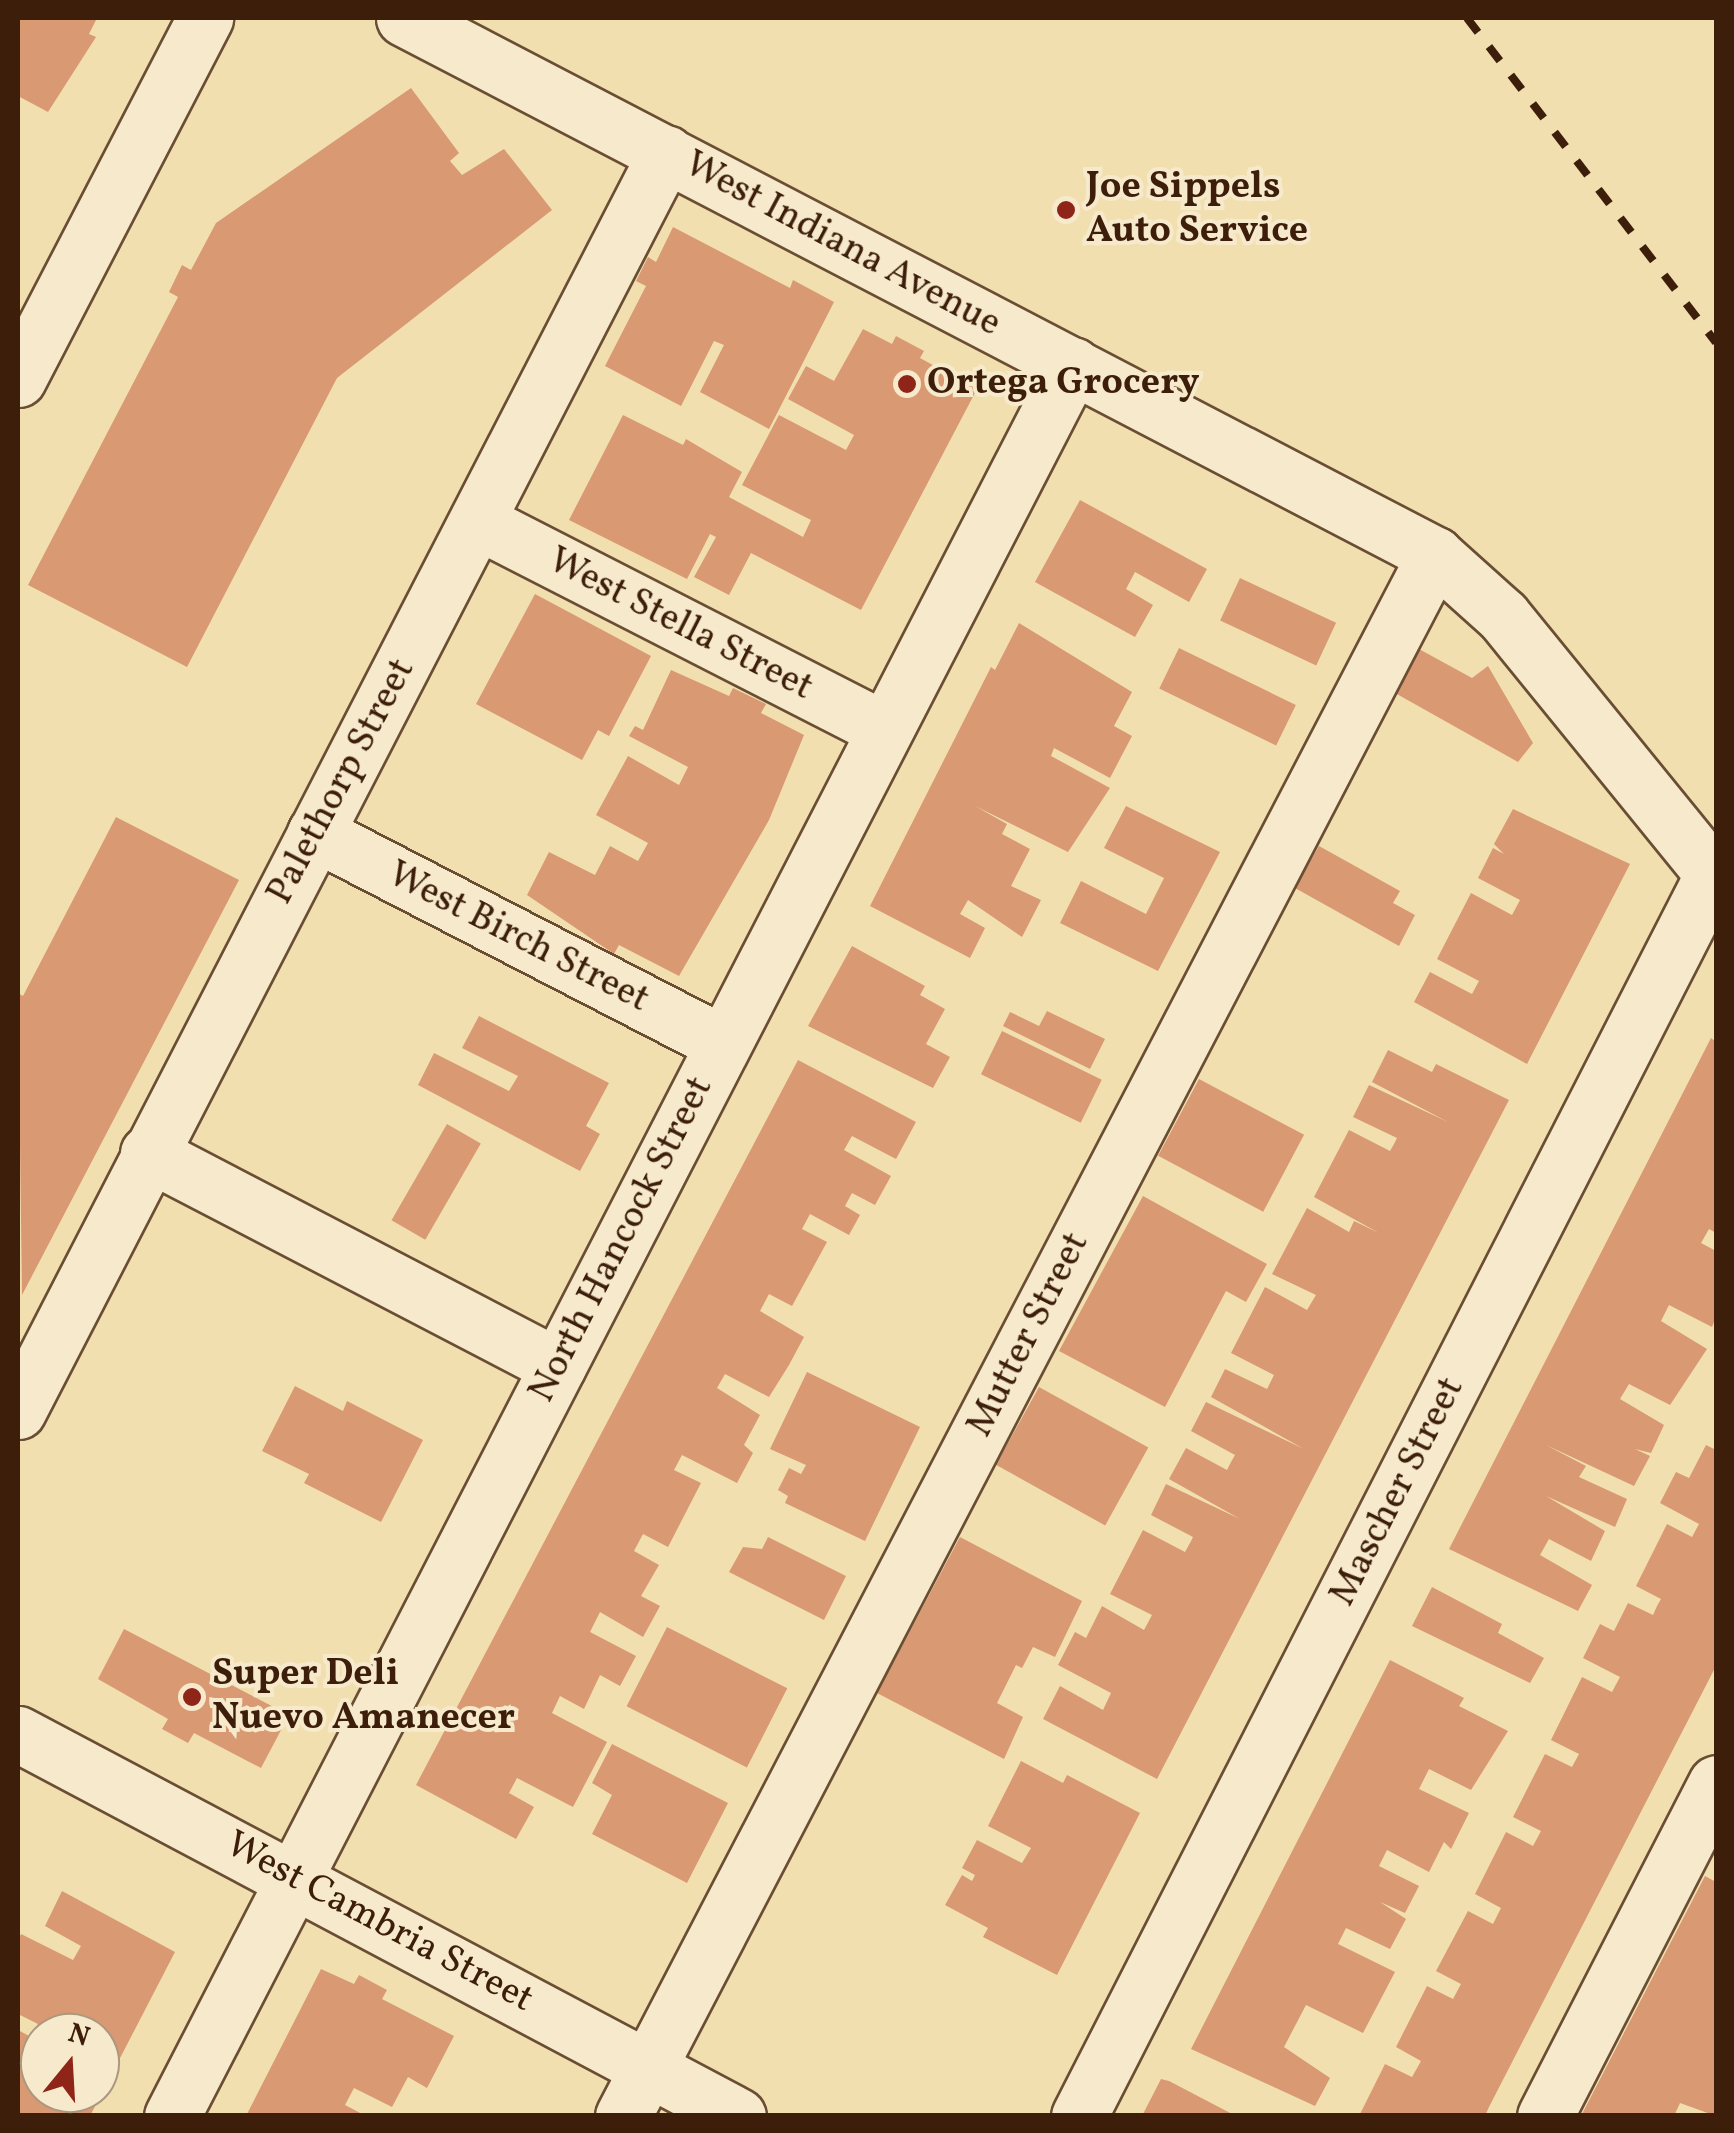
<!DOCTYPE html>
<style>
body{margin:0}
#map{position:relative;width:1734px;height:2133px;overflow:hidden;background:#f2dfb0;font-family:Vollkorn,serif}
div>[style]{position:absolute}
.building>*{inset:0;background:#d89973;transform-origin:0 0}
.roads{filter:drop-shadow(2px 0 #6a4e34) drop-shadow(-2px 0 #6a4e34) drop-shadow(0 2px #6a4e34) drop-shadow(0 -2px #6a4e34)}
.minor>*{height:55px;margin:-27.5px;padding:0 27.5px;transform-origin:27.5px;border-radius:27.5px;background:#f7eacc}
.tertiary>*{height:55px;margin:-27.5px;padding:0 27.5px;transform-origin:27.5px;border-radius:27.5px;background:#f7eacc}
.rail>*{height:8px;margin-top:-4px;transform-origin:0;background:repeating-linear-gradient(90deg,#3c1e0b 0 18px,transparent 0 36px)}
.dots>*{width:28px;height:28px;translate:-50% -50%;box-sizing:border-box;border:5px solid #f7eacc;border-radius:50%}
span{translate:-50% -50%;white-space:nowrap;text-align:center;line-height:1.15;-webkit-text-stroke:8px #f7eacc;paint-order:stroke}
.poi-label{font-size:38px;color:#3c1e0b;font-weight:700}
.left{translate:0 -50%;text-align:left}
.street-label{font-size:38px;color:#3c1e0b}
.frame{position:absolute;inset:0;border:20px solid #3c1e0b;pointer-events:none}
.north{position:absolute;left:20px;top:2013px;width:100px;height:100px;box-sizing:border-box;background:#f7eacc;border:2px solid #ac987f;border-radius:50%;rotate:18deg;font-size:28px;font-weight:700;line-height:40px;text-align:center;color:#3c1e0b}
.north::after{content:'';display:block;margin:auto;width:35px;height:45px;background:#8f2418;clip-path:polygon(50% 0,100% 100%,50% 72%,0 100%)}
</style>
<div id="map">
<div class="building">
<div style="clip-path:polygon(18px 18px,97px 18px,89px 34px,96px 37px,48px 112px,18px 96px)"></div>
<div style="clip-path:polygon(411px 88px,459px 153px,450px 161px,462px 175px,504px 149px,552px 210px,337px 378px,187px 667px,28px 585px,178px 297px,169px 292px,182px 265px,191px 270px,216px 223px)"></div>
<div style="clip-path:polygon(673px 227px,790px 288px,793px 280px,834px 302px,769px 429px,700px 392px,724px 345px,714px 341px,681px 406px,605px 366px,646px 286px,636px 281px,648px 257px,656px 262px)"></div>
<div style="clip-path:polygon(863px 329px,892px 344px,896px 336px,924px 351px,920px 358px,977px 389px,861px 610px,751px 553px,729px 595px,694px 577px,716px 537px,710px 534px,687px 579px,569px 520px,623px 415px,683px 445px,686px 439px,742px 472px,729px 497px,803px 537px,811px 520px,742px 485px,779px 415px,846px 450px,854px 435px,788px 399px,806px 366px,834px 381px)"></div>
<div style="clip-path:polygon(1080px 500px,1207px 569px,1189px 602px,1135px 572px,1126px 589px,1153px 605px,1135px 637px,1035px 582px)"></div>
<div style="left:1240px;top:578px;width:106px;height:47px;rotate:25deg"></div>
<div style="clip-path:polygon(535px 594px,651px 656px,609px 736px,598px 730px,582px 760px,476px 704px)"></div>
<div style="clip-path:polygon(1019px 623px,1132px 692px,1114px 726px,1132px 736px,1110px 778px,1054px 748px,1051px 756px,1110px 788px,1068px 852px,975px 806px,1007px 824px,1002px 834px,1030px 849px,1011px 886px,1041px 900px,1022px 937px,968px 900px,960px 914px,985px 928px,970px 958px,870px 906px,991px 667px,995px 670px)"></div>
<div style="left:1179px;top:648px;width:130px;height:45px;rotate:26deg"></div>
<div style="clip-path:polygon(1419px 649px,1472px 678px,1488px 666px,1533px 743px,1518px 762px,1395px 693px)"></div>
<div style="clip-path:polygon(671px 670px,729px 696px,733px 688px,766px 704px,761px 713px,804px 735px,769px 820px,679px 976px,619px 945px,614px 954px,527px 895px,549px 852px,595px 875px,610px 846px,638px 861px,648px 843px,596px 815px,628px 756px,679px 785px,688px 767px,629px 736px,635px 726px,643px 730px)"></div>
<div style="clip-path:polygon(1126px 806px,1220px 852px,1158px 971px,1060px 923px,1081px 881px,1146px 914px,1164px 878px,1104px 848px)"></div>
<div style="clip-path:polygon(1513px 809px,1630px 864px,1527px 1064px,1414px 1002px,1430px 972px,1472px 994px,1479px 981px,1437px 959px,1471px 893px,1512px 915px,1520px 900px,1478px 878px,1493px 848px,1504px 854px,1494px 844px)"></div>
<div style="clip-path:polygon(116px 817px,239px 880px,22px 1295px,18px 993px,23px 996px)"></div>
<div style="clip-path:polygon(1319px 846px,1400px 891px,1393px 903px,1415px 915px,1399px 946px,1295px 888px)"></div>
<div style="clip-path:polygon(852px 946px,925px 986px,920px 995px,945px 1009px,926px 1044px,950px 1057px,933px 1088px,808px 1026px)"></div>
<div style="clip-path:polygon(1047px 1011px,1105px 1039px,1090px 1069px,1003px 1026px,1010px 1012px,1039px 1026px)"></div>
<div style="clip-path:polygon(479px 1016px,609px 1083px,586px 1126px,600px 1134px,580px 1171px,418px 1085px,434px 1053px,509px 1091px,518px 1076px,462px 1048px)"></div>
<div style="left:1002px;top:1031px;width:111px;height:48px;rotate:26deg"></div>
<div style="clip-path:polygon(1711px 1038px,1716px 1042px,1716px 1233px,1709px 1229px,1701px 1243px,1716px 1251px,1716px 1317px,1712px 1327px,1669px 1305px,1661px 1321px,1707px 1349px,1670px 1405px,1629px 1384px,1620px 1399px,1664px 1425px,1651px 1453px,1635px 1449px,1650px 1456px,1634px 1486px,1546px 1445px,1586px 1466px,1579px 1477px,1627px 1499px,1615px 1527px,1546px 1496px,1605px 1531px,1591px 1561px,1549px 1539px,1540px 1555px,1592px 1585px,1578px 1611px,1449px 1549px)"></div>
<div style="clip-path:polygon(1388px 1050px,1432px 1072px,1436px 1064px,1509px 1100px,1157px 1779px,1043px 1719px,1060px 1686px,1103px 1710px,1111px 1693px,1058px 1665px,1075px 1632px,1086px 1638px,1102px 1606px,1144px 1630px,1152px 1615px,1110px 1594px,1143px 1530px,1185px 1552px,1190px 1543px,1193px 1537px,1151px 1515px,1166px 1484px,1240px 1519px,1169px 1479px,1186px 1448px,1227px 1470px,1231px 1462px,1235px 1455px,1191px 1431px,1206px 1402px,1304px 1449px,1211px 1397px,1225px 1369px,1267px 1389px,1274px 1375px,1231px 1353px,1265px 1287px,1307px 1310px,1316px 1295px,1272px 1274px,1307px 1208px,1349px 1232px,1354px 1221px,1379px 1233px,1314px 1197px,1349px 1130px,1390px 1151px,1394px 1144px,1397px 1138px,1353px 1117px,1369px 1085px,1448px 1122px,1372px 1082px)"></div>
<div style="clip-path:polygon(798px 1060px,916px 1122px,896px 1159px,852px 1136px,844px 1150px,891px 1176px,875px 1205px,852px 1193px,845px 1206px,860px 1215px,849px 1235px,810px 1214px,802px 1229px,827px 1242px,792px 1306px,769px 1294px,760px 1311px,804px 1337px,789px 1365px,769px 1397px,725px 1374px,717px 1388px,760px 1415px,744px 1445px,753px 1453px,737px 1483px,682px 1455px,674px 1470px,701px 1483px,668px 1547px,643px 1534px,634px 1551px,659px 1565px,641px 1596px,660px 1606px,643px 1637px,600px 1612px,590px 1632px,636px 1656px,620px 1686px,600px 1675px,584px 1709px,560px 1696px,552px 1713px,607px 1742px,573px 1807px,517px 1778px,509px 1793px,534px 1807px,516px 1839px,416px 1785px)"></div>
<div style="left:1199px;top:1079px;width:119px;height:87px;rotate:28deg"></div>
<div style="left:447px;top:1124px;width:39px;height:111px;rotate:30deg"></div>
<div style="clip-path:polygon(1143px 1196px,1267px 1264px,1246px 1302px,1226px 1291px,1165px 1407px,1059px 1351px)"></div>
<div style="clip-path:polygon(807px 1372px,920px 1427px,865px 1541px,785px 1503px,788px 1496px,778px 1490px,789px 1468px,801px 1474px,806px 1465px,770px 1449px)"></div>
<div style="clip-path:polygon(295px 1386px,343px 1411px,347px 1401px,423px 1440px,381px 1522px,304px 1483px,309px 1474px,262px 1451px)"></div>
<div style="left:1039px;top:1387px;width:125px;height:89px;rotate:29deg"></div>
<div style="clip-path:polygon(1706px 1445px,1716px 1450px,1716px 1666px,1489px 2107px,1485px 2116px,1359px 2116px,1385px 2064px,1412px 2077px,1416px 2070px,1421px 2061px,1396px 2047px,1427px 1986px,1453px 1999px,1461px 1984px,1436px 1971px,1468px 1911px,1493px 1924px,1501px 1908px,1475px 1894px,1506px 1832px,1533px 1846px,1541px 1831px,1513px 1817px,1545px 1754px,1572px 1767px,1579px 1754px,1551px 1740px,1582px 1677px,1612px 1692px,1620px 1677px,1583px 1658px,1600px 1624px,1614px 1631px,1628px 1603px,1653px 1615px,1657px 1606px,1661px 1599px,1636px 1586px,1667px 1524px,1692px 1537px,1699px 1524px,1660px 1503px,1676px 1472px,1689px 1478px)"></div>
<div style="clip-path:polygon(768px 1537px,846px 1576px,824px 1620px,729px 1572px,743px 1547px,762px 1549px)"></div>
<div style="clip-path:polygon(960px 1537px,1082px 1601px,1055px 1657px,1033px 1647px,1022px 1668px,1016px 1665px,997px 1703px,1023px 1717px,1004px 1759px,877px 1693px)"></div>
<div style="clip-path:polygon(1432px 1587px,1502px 1624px,1498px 1633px,1544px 1658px,1530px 1683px,1412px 1626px)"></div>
<div style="left:667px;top:1627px;width:135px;height:89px;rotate:27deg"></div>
<div style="clip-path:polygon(124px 1629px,289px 1715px,261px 1768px,194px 1733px,188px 1743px,162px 1729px,168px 1719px,98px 1679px)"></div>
<div style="clip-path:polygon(1390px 1660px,1464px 1698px,1459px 1706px,1508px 1731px,1471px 1790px,1429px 1769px,1419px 1789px,1469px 1813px,1451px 1849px,1435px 1833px,1444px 1842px,1429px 1872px,1387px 1850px,1379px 1866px,1419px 1886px,1405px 1913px,1380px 1902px,1406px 1919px,1390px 1949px,1346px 1928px,1338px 1944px,1395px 1972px,1363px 2033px,1306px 2005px,1284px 2047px,1330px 2078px,1315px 2106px,1191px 2049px)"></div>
<div style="clip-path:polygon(612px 1744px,728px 1803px,687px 1883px,592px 1834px,612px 1795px,592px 1783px)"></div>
<div style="clip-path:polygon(1021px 1761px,1063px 1783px,1067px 1775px,1140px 1813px,1057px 1975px,983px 1937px,988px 1928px,945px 1905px,962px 1875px,972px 1881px,975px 1875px,962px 1868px,977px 1840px,1022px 1863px,1031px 1848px,988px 1826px)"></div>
<div style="clip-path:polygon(1705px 1876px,1716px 1882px,1716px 2116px,1680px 2103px,1674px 2116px,1581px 2116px)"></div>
<div style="clip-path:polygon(evenodd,62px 1891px,175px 1952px,90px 2116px,18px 2116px,18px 2030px,31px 2037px,38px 2024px,18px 2014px,18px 1940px,21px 1934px,73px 1960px,81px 1946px,45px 1926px,62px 1891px,40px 2033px,100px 2033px,100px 2093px,40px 2093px,40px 2033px)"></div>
<div style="clip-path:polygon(321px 1969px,354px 1984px,359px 1975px,387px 1990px,382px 1999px,454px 2036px,427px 2088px,408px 2077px,392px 2107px,354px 2088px,345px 2105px,366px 2116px,246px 2116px)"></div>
<div style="clip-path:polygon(1161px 2079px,1169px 2081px,1236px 2116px,1142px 2116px)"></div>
</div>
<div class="roads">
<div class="minor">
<div style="left:479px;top:522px;width:453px;rotate:27.1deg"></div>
<div style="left:315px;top:833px;width:458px;rotate:27.3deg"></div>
<div style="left:148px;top:1153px;width:462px;rotate:27.5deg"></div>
<div style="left:18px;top:1411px;width:1415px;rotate:-62.75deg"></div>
<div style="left:172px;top:2116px;width:1969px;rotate:-62.77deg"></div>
<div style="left:623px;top:2116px;width:1760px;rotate:-62.52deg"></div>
<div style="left:1079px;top:2116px;width:1401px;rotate:-62.96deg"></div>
<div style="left:1545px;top:2116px;width:374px;rotate:-62.8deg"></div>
</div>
<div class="tertiary">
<div style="left:404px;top:18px;width:1162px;rotate:27.51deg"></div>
<div style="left:1435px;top:555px;width:91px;rotate:41.9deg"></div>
<div style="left:1503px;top:616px;width:333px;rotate:50.9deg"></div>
<div style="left:18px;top:379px;width:407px;rotate:-62.6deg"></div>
<div style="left:18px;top:1734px;width:815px;rotate:27.95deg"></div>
</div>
</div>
<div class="rail">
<div style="left:1467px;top:18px;width:409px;rotate:52.5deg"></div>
</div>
<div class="dots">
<div style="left:1066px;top:210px;background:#8f2418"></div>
<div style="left:907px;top:384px;background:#8f2418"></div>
<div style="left:192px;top:1697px;background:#8f2418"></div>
</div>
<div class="poi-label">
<span class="left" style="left:1086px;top:210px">Joe Sippels<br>Auto Service</span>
<span class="left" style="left:927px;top:384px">Ortega Grocery</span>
<span class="left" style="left:212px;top:1697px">Super Deli<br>Nuevo Amanecer</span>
</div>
<div class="street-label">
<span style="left:842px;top:245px;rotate:28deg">West Indiana Avenue</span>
<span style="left:680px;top:625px;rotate:27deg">West Stella Street</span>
<span style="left:342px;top:782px;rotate:-62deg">Palethorp Street</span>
<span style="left:518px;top:938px;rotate:27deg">West Birch Street</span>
<span style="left:622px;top:1240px;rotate:-63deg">North Hancock Street</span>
<span style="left:1029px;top:1335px;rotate:-63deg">Mutter Street</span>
<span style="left:1398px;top:1492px;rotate:-63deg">Mascher Street</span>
<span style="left:379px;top:1923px;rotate:28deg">West Cambria Street</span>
</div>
<div class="frame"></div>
<div class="north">N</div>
</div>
